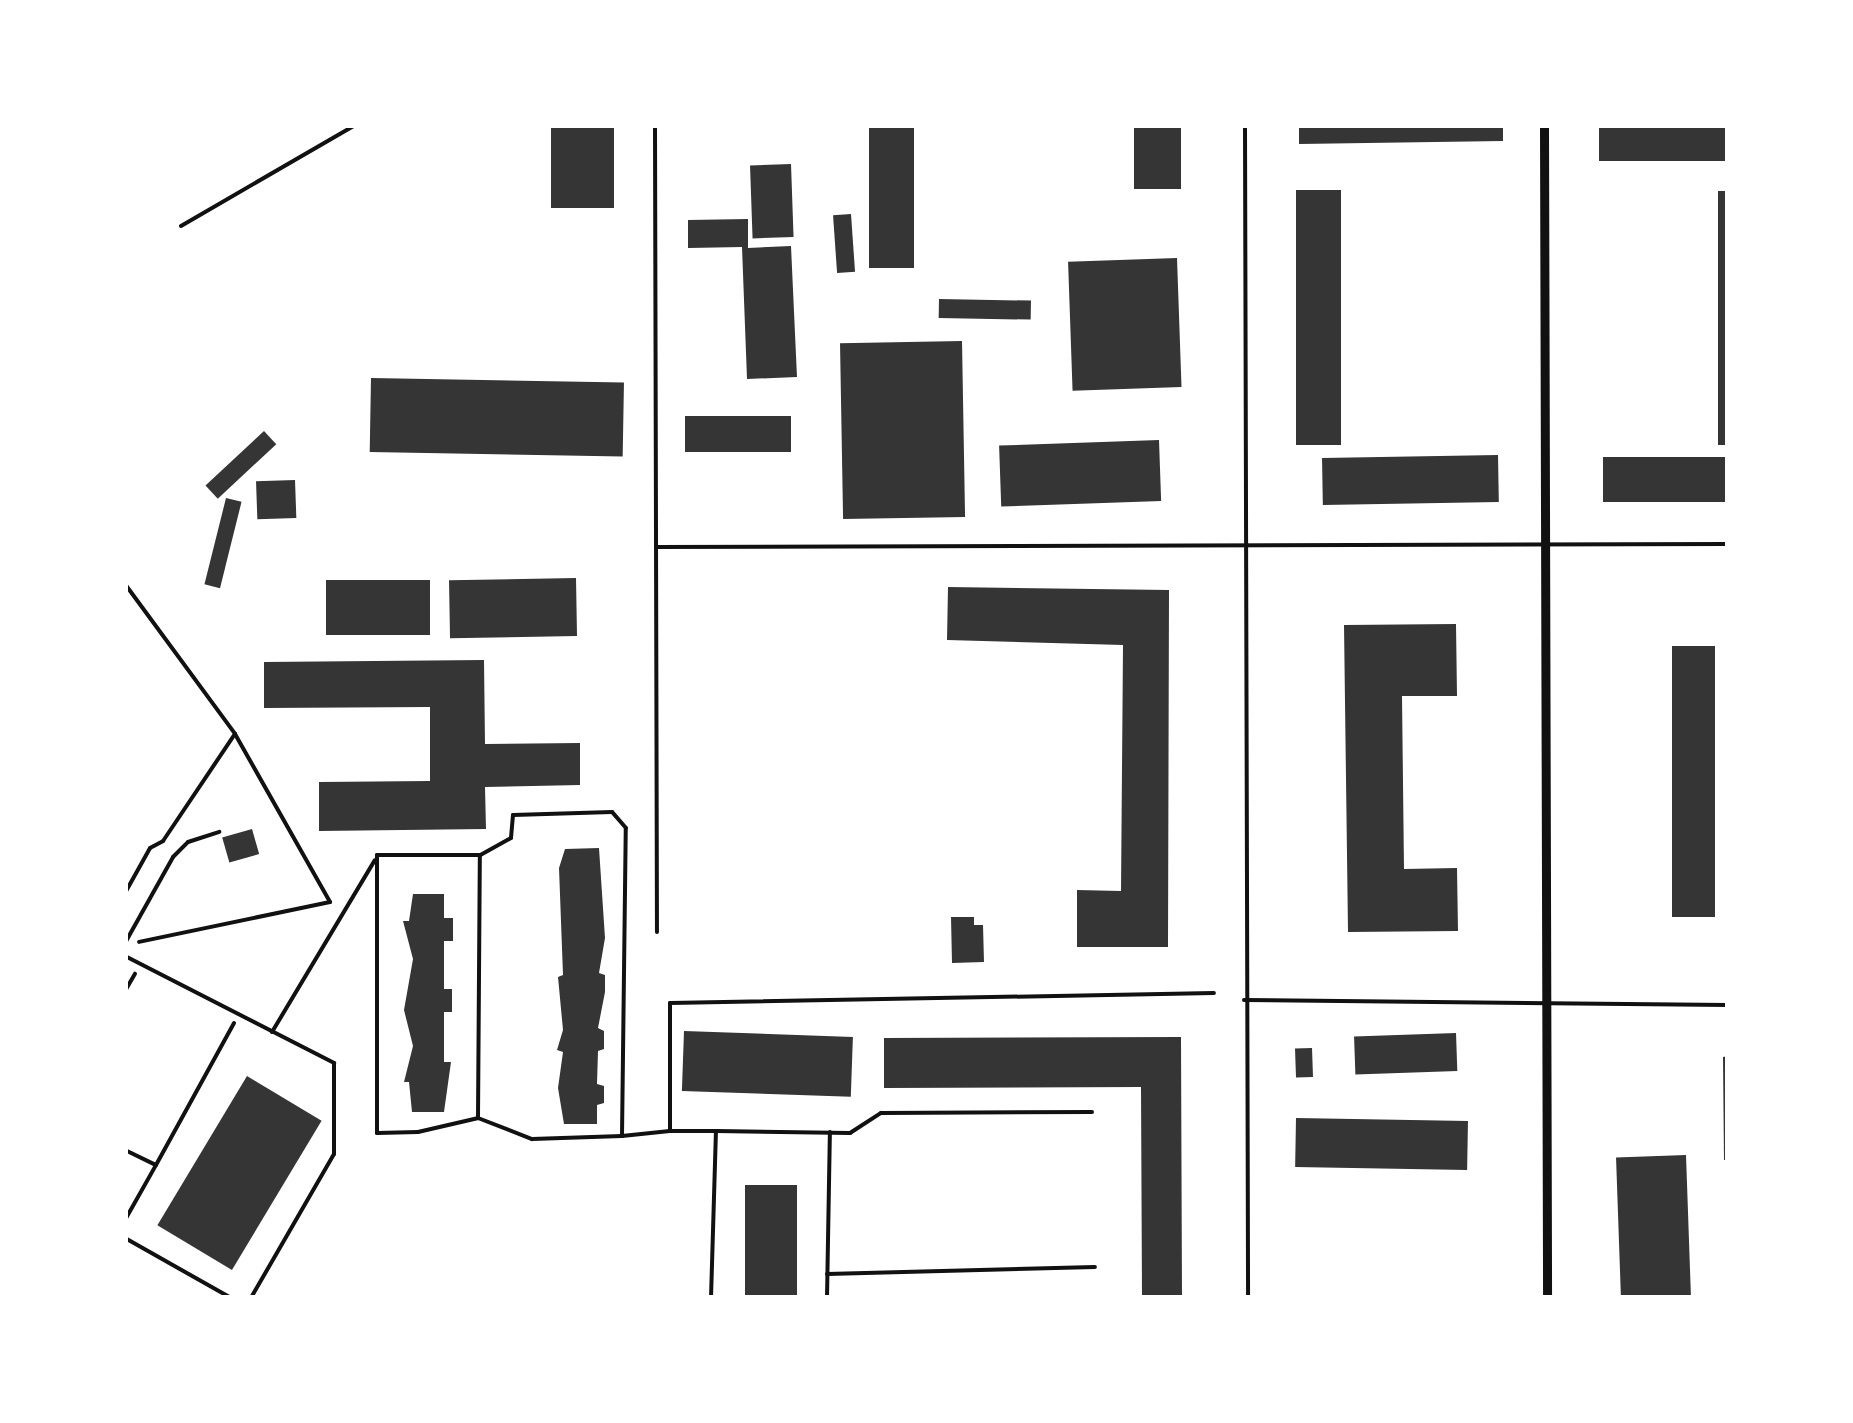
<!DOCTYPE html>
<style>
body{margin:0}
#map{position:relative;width:1853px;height:1423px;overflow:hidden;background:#fff;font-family:"Playfair Display",serif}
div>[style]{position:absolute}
.building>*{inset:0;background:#353535;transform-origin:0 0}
.path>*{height:4px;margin:-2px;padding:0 2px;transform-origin:2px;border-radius:2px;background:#111}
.service>*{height:4px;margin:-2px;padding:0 2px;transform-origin:2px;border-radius:2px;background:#111}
.minor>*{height:9px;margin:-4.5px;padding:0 4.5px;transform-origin:4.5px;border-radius:4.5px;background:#111}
span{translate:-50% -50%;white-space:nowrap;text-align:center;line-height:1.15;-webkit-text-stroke:10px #fff;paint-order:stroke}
.frame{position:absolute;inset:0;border:128px solid #fff;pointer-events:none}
</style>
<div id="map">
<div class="building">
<div style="left:551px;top:125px;width:63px;height:83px"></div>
<div style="left:869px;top:125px;width:45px;height:143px"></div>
<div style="left:1134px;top:125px;width:47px;height:64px"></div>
<div style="clip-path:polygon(1299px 125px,1503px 125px,1503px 141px,1299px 144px)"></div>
<div style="left:1599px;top:125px;width:129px;height:36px"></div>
<div style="left:791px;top:164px;width:73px;height:41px;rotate:88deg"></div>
<div style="left:1296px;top:190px;width:45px;height:255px"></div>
<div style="left:1728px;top:191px;width:254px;height:10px;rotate:90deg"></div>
<div style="left:851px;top:214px;width:58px;height:18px;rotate:86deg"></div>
<div style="clip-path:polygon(748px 219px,748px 248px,791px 246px,797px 377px,747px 379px,742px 247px,688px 248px,688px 220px)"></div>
<div style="left:1177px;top:258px;width:129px;height:109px;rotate:88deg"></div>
<div style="left:939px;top:299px;width:92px;height:19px;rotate:1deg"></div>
<div style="left:962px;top:341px;width:176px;height:122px;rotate:89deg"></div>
<div style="left:371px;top:378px;width:253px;height:74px;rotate:1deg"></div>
<div style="left:685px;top:416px;width:106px;height:36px"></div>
<div style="left:264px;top:431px;width:18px;height:80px;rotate:47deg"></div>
<div style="left:1159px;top:440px;width:61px;height:160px;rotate:88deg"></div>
<div style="left:1498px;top:455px;width:47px;height:176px;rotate:89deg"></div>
<div style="left:1728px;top:457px;width:45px;height:125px;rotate:90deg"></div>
<div style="left:295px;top:480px;width:38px;height:39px;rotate:88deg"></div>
<div style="left:226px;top:498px;width:16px;height:89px;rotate:14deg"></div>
<div style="left:576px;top:578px;width:58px;height:127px;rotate:89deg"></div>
<div style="left:430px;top:580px;width:55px;height:104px;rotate:90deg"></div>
<div style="clip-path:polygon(948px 587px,1169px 590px,1168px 947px,1077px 947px,1077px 890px,1121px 891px,1123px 645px,947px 640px)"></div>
<div style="clip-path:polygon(1456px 624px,1457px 696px,1402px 696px,1404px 869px,1457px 868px,1458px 931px,1348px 932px,1344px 625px)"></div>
<div style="left:1672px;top:646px;width:43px;height:271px"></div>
<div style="clip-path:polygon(484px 660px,485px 744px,580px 743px,580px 785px,485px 787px,486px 829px,319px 831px,319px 782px,430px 781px,430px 707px,264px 708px,264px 662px)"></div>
<div style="left:252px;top:829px;width:26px;height:31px;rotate:74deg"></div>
<div style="clip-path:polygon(599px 848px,605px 938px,599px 973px,605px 975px,605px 992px,598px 1028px,604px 1031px,604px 1049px,598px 1051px,597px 1084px,604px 1086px,604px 1103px,597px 1105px,597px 1124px,564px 1124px,558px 1088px,563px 1052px,557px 1050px,563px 1030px,558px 977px,563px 975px,559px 868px,565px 849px)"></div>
<div style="clip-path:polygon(413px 894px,444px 894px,444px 918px,453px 918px,453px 941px,444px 941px,444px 989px,452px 989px,452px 1012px,444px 1012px,444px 1062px,451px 1062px,444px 1112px,412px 1112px,409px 1082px,404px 1082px,413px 1046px,404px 1010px,413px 959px,403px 921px,409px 921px)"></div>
<div style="clip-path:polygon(951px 917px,974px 917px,974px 925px,983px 925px,984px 962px,952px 963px)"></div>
<div style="left:684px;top:1031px;width:169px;height:60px;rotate:2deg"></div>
<div style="left:1456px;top:1033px;width:38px;height:102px;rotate:88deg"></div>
<div style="clip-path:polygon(1181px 1037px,1182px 1298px,1142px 1298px,1141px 1087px,884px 1088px,884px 1038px)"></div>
<div style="left:1312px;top:1048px;width:29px;height:17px;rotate:88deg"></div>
<div style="clip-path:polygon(1728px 1056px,1728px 1160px,1724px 1160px,1723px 1057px)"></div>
<div style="left:247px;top:1076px;width:87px;height:174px;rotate:31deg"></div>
<div style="left:1296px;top:1118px;width:172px;height:49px;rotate:1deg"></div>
<div style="left:1686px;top:1155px;width:143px;height:70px;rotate:88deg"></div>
<div style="left:745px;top:1185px;width:52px;height:113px"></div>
</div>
<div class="path">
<div style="left:125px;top:128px;width:4px;rotate:-45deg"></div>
<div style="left:125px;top:584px;width:186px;rotate:53.7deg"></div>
<div style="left:235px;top:734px;width:193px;rotate:60.5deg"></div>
<div style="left:330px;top:902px;width:195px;rotate:168.2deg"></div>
<div style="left:125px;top:893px;width:51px;rotate:-60.9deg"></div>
<div style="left:150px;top:848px;width:15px;rotate:-28deg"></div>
<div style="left:163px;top:841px;width:129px;rotate:-56.1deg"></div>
<div style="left:125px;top:991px;width:20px;rotate:-60deg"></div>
<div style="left:125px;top:1150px;width:34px;rotate:26deg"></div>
<div style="left:156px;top:1165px;width:162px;rotate:-61.2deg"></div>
<div style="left:125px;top:1220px;width:63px;rotate:-60.6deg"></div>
</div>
<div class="service">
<div style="left:655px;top:125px;width:807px;rotate:89.86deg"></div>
<div style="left:1245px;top:125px;width:1173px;rotate:89.85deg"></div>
<div style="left:181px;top:226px;width:201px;rotate:-30.1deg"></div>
<div style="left:656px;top:547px;width:1072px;rotate:-0.16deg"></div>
<div style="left:125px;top:943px;width:98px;rotate:-60.8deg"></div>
<div style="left:173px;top:857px;width:21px;rotate:-45deg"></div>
<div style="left:188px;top:842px;width:33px;rotate:-18deg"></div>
<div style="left:125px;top:956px;width:235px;rotate:27.1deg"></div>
<div style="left:334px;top:1063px;width:91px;rotate:90deg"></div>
<div style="left:334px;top:1154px;width:166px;rotate:120deg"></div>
<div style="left:1244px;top:1000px;width:484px;rotate:0.6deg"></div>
<div style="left:272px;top:1032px;width:200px;rotate:-59.1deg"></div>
<div style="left:478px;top:1118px;width:263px;rotate:-89.6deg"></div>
<div style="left:716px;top:1131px;width:134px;rotate:0.9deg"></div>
<div style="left:850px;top:1133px;width:37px;rotate:-33deg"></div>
<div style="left:881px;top:1113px;width:211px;rotate:-0.3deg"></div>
<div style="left:622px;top:1136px;width:308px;rotate:-89.3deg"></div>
<div style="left:626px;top:828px;width:21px;rotate:-131deg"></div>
<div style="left:612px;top:812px;width:99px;rotate:178.3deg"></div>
<div style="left:513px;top:815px;width:23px;rotate:95deg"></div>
<div style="left:511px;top:838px;width:35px;rotate:151deg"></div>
<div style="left:480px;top:855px;width:103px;rotate:180deg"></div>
<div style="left:377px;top:855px;width:278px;rotate:90deg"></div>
<div style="left:377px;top:1133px;width:41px;rotate:-1.4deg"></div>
<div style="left:418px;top:1132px;width:62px;rotate:-13.1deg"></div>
<div style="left:478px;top:1118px;width:58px;rotate:21.3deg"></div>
<div style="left:532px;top:1139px;width:90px;rotate:-1.9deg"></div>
<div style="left:622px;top:1136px;width:48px;rotate:-5.9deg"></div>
<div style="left:125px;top:1238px;width:122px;rotate:29.5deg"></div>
<div style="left:827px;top:1274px;width:268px;rotate:-1.5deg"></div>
<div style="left:711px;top:1298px;width:167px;rotate:-88.3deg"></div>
<div style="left:716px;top:1131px;width:46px;rotate:180deg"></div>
<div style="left:670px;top:1131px;width:128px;rotate:-90deg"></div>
<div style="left:670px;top:1003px;width:544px;rotate:-1.05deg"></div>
<div style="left:827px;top:1298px;width:166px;rotate:-89deg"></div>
</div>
<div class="minor">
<div style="left:1544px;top:125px;width:1173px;rotate:89.85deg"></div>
</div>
<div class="frame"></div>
</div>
